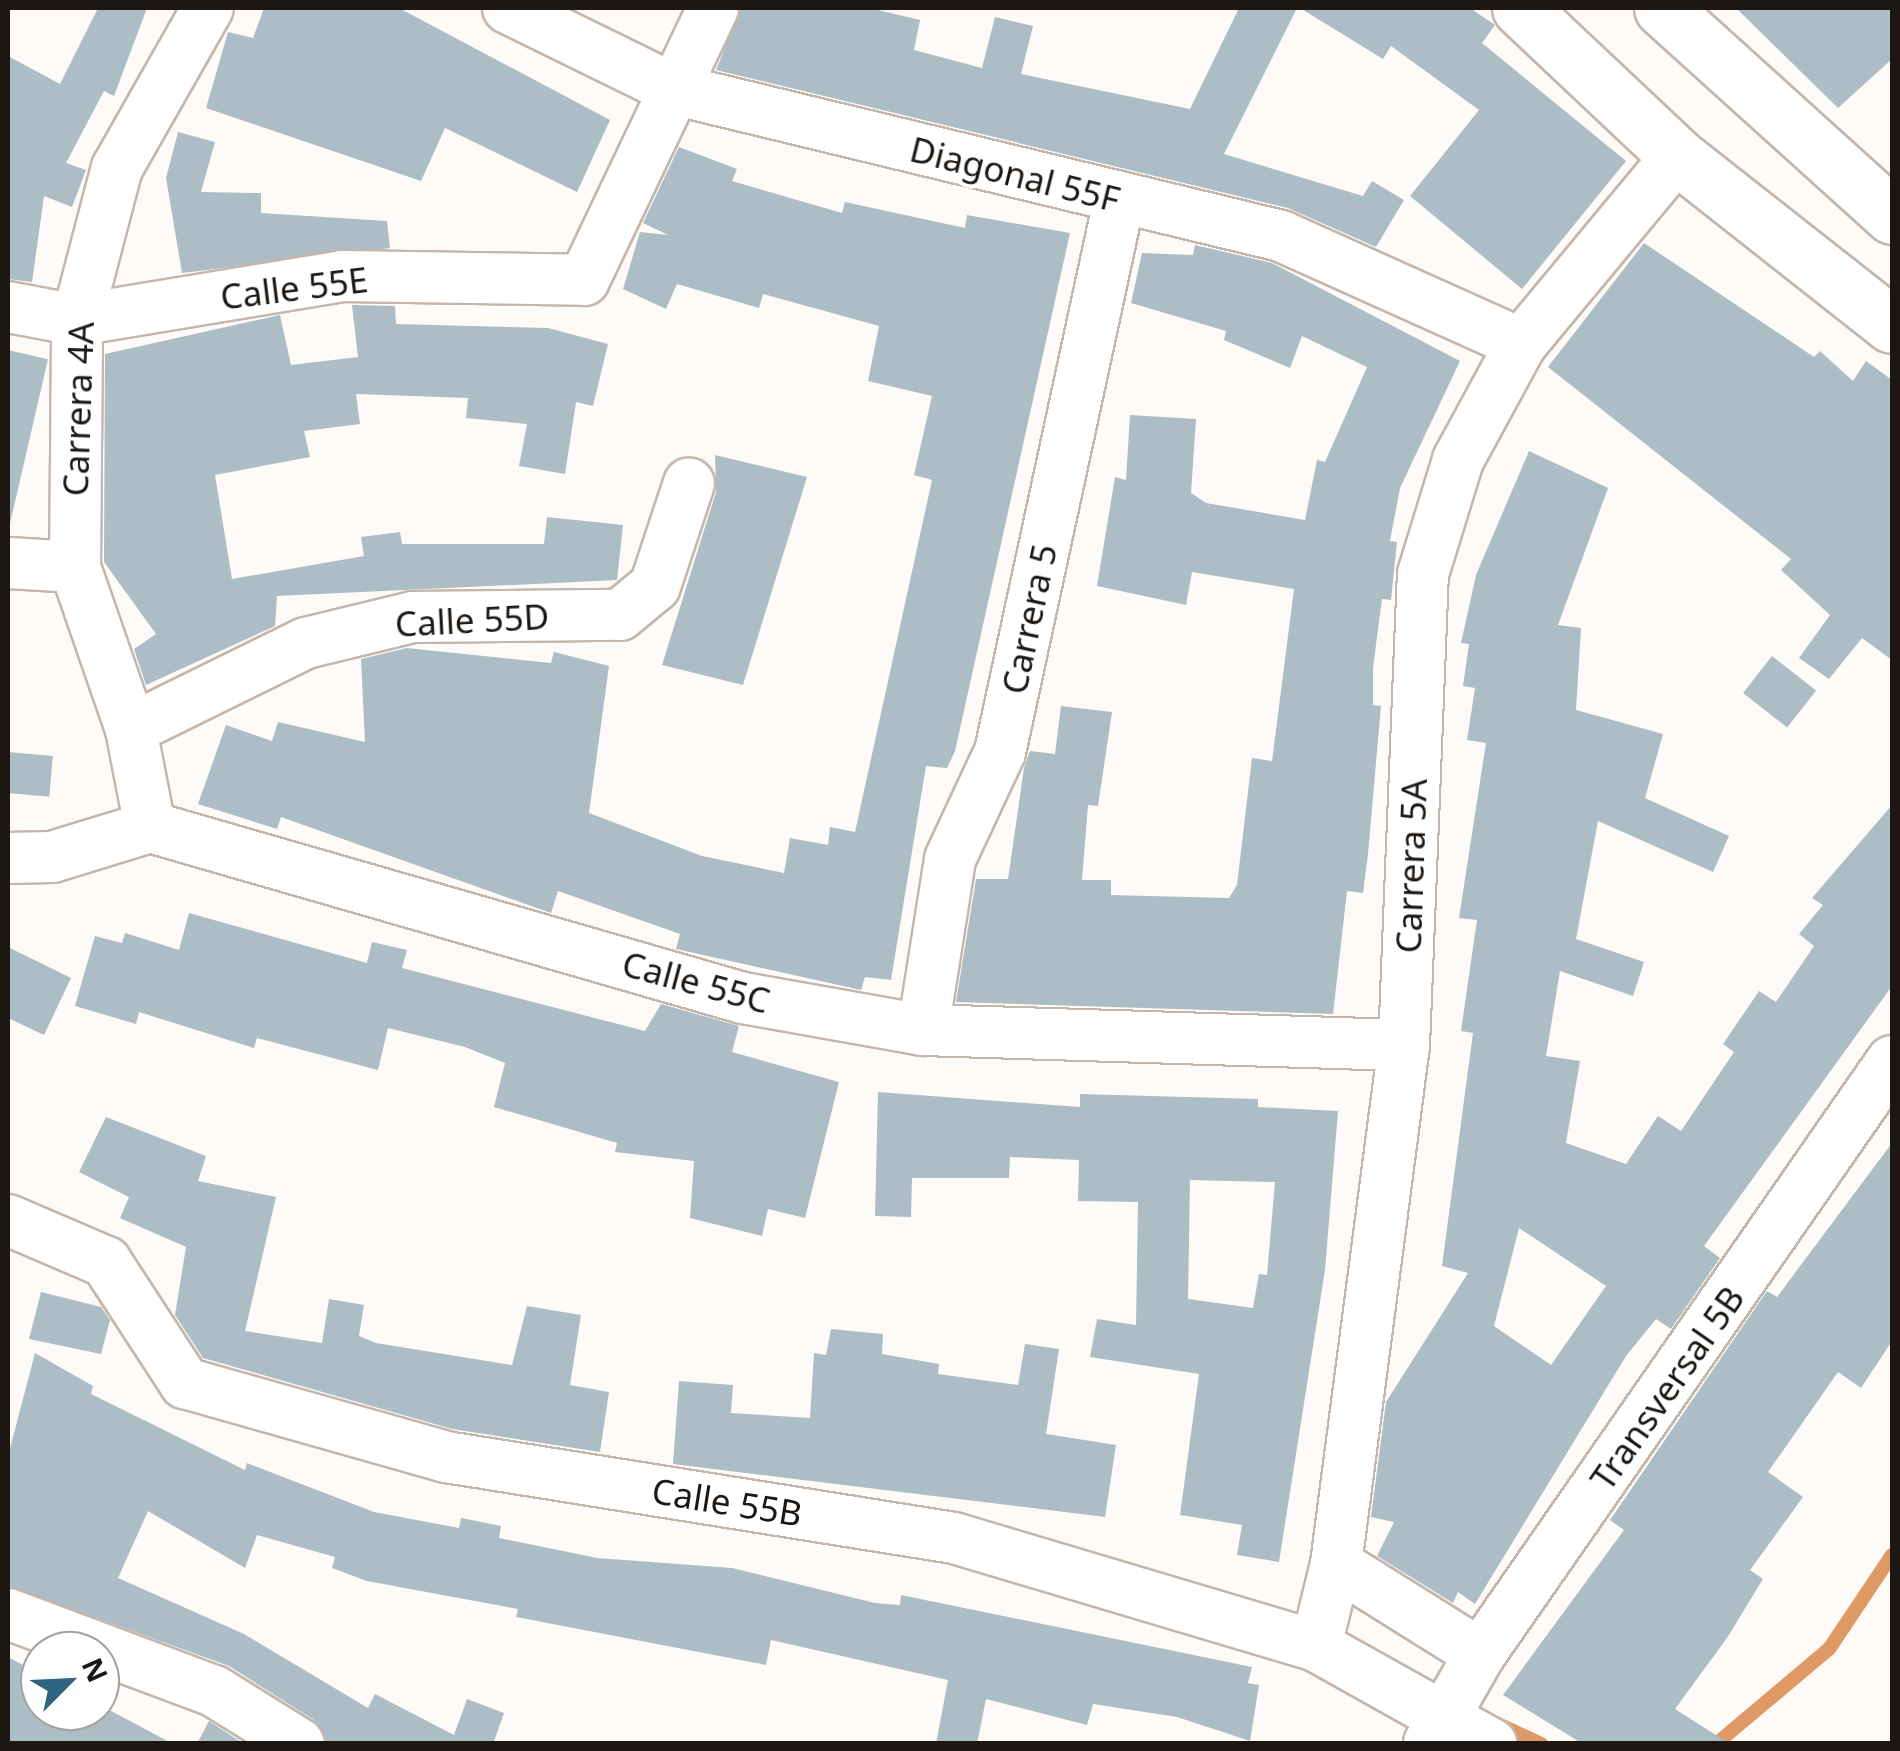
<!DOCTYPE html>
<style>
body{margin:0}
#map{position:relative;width:1900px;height:1751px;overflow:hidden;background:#fdfaf8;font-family:"Noto Sans",sans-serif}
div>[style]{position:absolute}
.stream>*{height:14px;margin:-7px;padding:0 7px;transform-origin:7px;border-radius:7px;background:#df9965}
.building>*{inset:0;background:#acbdc6;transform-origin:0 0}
.roads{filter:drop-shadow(2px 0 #c5b6ac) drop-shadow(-2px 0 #c5b6ac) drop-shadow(0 2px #c5b6ac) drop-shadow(0 -2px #c5b6ac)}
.street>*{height:50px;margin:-25px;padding:0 25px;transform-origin:25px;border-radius:25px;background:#fff}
.secondary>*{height:55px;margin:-27.5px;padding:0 27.5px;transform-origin:27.5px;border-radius:27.5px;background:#fff}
span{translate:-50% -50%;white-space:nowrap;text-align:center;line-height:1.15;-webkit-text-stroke:8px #fff;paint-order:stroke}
.street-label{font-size:35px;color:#1c1713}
.frame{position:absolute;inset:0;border:10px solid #1c1713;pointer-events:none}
.north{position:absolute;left:20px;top:1631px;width:100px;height:100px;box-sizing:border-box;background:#fff;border:2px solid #a4a2a1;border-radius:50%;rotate:66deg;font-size:28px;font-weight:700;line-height:40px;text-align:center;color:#1c1713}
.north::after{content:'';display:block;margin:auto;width:35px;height:45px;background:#2e6480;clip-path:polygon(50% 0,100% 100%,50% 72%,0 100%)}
</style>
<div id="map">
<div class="stream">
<div style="left:1496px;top:1723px;width:50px;rotate:25deg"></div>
<div style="left:1716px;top:1744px;width:148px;rotate:-40.1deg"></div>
<div style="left:1829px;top:1649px;width:113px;rotate:-56.2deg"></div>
</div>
<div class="building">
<div style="clip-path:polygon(98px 8px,147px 8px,114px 96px,104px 91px,66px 163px,86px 170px,72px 207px,44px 196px,32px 282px,8px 279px,8px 56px,60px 84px)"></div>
<div style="clip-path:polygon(264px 8px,399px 8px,610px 120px,577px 192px,445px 128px,421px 181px,206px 108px,228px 32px,253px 38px)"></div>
<div style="clip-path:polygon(741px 8px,870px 8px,920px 20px,914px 50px,982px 68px,995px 17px,1033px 26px,1021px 74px,1190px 109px,1239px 8px,1297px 8px,1224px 154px,1363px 196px,1372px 181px,1404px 200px,1376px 247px,1288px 208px,716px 70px)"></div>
<div style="clip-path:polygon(1300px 8px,1470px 8px,1495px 25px,1482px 43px,1626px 161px,1522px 289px,1410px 196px,1479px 110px,1391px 46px,1383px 59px)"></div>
<div style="clip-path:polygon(1736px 8px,1892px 8px,1892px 59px,1838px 108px)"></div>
<div style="clip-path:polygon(178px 132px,215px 142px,201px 192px,261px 193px,261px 213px,387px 221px,390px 248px,182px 273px,166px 178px)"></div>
<div style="clip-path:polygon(679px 147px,737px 169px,732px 181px,842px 213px,845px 202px,965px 228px,967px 215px,1070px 233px,955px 751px,947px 768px,926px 766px,891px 980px,865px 977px,861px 990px,676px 949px,680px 934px,558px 891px,551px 913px,281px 817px,277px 829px,198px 804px,226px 725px,272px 741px,278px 722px,365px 742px,361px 659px,407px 648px,551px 663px,554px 652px,609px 666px,589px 813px,702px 856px,784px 873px,790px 838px,828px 845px,830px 827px,855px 832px,932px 480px,914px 475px,932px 396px,868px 381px,879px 326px,763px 294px,759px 308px,677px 284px,666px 309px,623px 289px,640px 232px,668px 235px,643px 223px)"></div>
<div style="clip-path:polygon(1644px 243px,1814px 357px,1820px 351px,1853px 381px,1866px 361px,1892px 380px,1892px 660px,1862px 638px,1829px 679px,1799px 658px,1830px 615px,1781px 570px,1791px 559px,1548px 367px)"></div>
<div style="clip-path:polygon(1195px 245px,1272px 263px,1460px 361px,1400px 488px,1390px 541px,1397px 542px,1391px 600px,1382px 599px,1373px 668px,1373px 705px,1381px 706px,1368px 854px,1363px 893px,1347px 891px,1333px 1014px,956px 1002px,976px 879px,1008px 879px,1024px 768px,1030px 751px,1055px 754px,1061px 706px,1112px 712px,1098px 806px,1088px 805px,1082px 880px,1111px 880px,1111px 895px,1229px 898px,1237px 885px,1252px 758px,1272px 761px,1294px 589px,1192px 572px,1186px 605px,1097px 586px,1115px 477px,1126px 480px,1130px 415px,1196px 419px,1191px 493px,1206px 503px,1305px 520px,1317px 460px,1325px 462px,1367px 367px,1302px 336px,1290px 368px,1224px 340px,1226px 331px,1131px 303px,1142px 253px,1193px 255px)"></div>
<div style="clip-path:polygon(352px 305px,395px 306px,396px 324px,548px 328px,608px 344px,593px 406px,576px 402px,565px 474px,519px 466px,527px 424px,466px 418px,468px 398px,356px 394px,360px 424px,304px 431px,310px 457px,215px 475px,232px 579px,364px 556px,361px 537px,400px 532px,402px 544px,544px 544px,547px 517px,623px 525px,617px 580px,277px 596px,275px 626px,146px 685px,134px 649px,156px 634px,104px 562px,105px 354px,280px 315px,291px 365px,358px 357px)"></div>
<div style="left:8px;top:350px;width:41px;height:180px;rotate:13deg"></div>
<div style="clip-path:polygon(evenodd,1529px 451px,1608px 488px,1558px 625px,1581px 628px,1576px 710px,1663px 734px,1645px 798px,1729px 836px,1713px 872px,1598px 821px,1576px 939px,1644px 962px,1633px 996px,1560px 971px,1546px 1056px,1580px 1061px,1566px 1143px,1626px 1164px,1658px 1116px,1681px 1131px,1734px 1052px,1723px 1044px,1759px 991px,1776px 1002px,1814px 946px,1799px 934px,1823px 905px,1812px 898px,1892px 805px,1892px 986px,1704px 1246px,1720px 1258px,1671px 1329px,1656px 1319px,1626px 1356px,1475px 1604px,1458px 1592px,1453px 1603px,1377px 1556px,1394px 1522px,1371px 1517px,1386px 1402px,1468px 1273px,1442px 1266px,1473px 1033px,1461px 1031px,1477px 920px,1459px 918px,1486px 743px,1467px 740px,1475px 688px,1463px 686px,1469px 644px,1461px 643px,1476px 575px,1529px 451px,1519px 1228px,1606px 1286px,1551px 1365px,1494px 1326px,1519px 1228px)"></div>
<div style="clip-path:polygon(715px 455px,807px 477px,743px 685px,662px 665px,716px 492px)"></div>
<div style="left:1772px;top:656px;width:56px;height:47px;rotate:38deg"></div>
<div style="left:8px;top:752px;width:45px;height:41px;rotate:5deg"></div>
<div style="clip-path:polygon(189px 913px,367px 963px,372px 942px,407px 950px,402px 968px,645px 1031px,661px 1004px,739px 1026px,732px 1052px,839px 1082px,805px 1218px,768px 1209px,762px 1236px,690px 1218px,694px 1161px,615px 1152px,617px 1143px,494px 1107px,505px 1063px,465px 1047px,388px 1028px,378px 1070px,257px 1038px,254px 1048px,139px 1012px,136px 1024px,75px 1006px,95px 936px,122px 943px,125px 933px,179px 950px)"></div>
<div style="clip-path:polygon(8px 947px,71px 978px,44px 1035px,8px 1018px)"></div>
<div style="clip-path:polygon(evenodd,878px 1092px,1080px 1107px,1080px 1094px,1258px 1099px,1258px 1107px,1338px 1111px,1325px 1270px,1279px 1562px,1237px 1555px,1242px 1525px,1180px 1515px,1199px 1374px,1090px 1357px,1097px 1319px,1136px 1325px,1138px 1202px,1078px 1201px,1079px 1160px,1010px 1157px,1009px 1178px,912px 1178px,911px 1217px,875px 1216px,878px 1092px,1190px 1180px,1275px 1182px,1267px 1275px,1259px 1274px,1253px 1308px,1188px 1299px,1190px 1180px)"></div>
<div style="clip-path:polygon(106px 1117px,206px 1156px,198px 1181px,276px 1197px,245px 1331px,322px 1343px,329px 1299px,364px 1305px,359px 1336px,376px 1343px,512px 1365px,527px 1306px,581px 1315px,570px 1385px,609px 1392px,600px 1452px,452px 1429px,203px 1358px,175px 1315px,186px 1247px,120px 1218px,129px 1197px,79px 1172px)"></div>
<div style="clip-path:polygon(1892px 1143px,1892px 1341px,1861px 1388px,1838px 1372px,1768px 1472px,1803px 1497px,1750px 1570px,1763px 1579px,1727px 1638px,1675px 1709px,1730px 1744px,1583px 1744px,1503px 1695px,1624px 1530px,1610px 1520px,1767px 1291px,1777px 1297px)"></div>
<div style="clip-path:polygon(41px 1292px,101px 1307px,110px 1320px,101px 1354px,29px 1339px)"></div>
<div style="clip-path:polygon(831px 1329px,883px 1334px,882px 1354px,939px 1364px,938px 1374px,1018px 1385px,1025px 1344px,1059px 1349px,1046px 1434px,1116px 1445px,1105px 1517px,673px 1464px,679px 1381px,733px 1385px,731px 1413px,810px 1418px,814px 1353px,826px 1355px)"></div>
<div style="clip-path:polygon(35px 1353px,93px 1386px,91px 1394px,245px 1470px,247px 1463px,374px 1512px,459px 1528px,461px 1518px,501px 1526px,499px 1538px,597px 1558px,732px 1568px,875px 1603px,900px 1605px,901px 1595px,1252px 1667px,1248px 1683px,1259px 1685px,1250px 1741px,1177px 1717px,1093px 1704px,1087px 1725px,986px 1699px,977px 1744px,936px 1744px,948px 1680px,771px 1640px,766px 1665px,516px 1617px,518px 1609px,367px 1581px,332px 1568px,335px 1557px,257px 1535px,245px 1568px,148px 1511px,118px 1578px,244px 1634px,368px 1708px,375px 1694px,454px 1735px,467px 1699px,504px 1713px,493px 1744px,328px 1744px,314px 1720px,229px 1666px,8px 1586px,8px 1456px)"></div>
<div style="clip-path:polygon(8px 1657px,40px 1674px,40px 1711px,100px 1705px,173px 1744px,8px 1744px)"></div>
<div style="clip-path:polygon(209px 1721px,244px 1744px,197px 1744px)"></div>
</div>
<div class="roads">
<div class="street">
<div style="left:508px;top:8px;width:184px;rotate:26.1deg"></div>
<div style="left:673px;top:89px;width:626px;rotate:13.59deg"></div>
<div style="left:1281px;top:236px;width:263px;rotate:24.2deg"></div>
<div style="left:8px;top:307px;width:70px;rotate:10.7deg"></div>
<div style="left:77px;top:320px;width:269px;rotate:-9.4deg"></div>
<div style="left:342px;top:276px;width:242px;rotate:0.9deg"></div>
<div style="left:584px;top:280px;width:301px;rotate:-64.6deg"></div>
<div style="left:8px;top:563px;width:67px;rotate:3.4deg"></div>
<div style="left:131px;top:729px;width:195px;rotate:-26.2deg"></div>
<div style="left:306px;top:643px;width:110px;rotate:-13.7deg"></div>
<div style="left:413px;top:617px;width:207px;rotate:-0.6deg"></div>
<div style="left:620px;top:615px;width:45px;rotate:-39.6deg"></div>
<div style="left:655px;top:586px;width:108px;rotate:-71.7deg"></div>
<div style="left:150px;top:827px;width:100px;rotate:-101deg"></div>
<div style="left:131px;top:729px;width:171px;rotate:-109.1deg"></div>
<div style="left:75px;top:567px;width:247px;rotate:-89.5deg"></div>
<div style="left:77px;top:320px;width:157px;rotate:-75.3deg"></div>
<div style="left:117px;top:168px;width:184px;rotate:-60.4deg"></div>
<div style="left:8px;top:858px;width:44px;rotate:-1.3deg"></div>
<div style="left:52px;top:857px;width:102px;rotate:-17deg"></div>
<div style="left:150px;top:827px;width:617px;rotate:16.09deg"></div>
<div style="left:743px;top:998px;width:183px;rotate:10.1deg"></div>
<div style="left:923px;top:1030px;width:481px;rotate:1.8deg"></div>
<div style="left:923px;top:1030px;width:173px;rotate:-81deg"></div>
<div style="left:950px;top:859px;width:118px;rotate:-65deg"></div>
<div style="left:1000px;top:752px;width:564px;rotate:-77.81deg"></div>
<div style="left:8px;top:1220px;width:107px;rotate:23.2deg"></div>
<div style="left:106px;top:1262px;width:145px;rotate:56.9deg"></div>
<div style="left:185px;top:1383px;width:271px;rotate:15.8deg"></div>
<div style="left:446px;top:1457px;width:514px;rotate:9.06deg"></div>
<div style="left:954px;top:1538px;width:378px;rotate:16.6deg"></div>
<div style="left:1316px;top:1646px;width:201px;rotate:29.2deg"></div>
<div style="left:1336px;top:1564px;width:170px;rotate:32deg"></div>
<div style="left:8px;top:1614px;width:220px;rotate:20.5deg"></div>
<div style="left:214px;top:1691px;width:100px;rotate:31.9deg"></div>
<div style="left:1316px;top:1646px;width:84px;rotate:-76.3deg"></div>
<div style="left:1336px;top:1564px;width:523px;rotate:-82.54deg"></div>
<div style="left:1404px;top:1045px;width:471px;rotate:-87.7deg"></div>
<div style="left:1423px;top:574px;width:119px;rotate:-72.9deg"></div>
<div style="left:1458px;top:460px;width:132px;rotate:-61.5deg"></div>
<div style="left:1521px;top:344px;width:244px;rotate:-50.3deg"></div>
<div style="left:1429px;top:1743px;width:103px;rotate:-60.2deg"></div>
<div style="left:1480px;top:1654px;width:722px;rotate:-55.21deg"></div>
</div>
<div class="secondary">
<div style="left:1520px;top:8px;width:216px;rotate:43.3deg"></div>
<div style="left:1677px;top:156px;width:273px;rotate:38.2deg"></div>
<div style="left:1662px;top:8px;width:310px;rotate:42.1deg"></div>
</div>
</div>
<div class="street-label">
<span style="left:1015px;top:174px;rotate:14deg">Diagonal 55F</span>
<span style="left:294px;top:288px;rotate:-7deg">Calle 55E</span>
<span style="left:78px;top:409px;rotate:-88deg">Carrera 4A</span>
<span style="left:1029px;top:619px;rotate:-78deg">Carrera 5</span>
<span style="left:472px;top:620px;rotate:-3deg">Calle 55D</span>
<span style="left:1411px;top:866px;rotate:-88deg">Carrera 5A</span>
<span style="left:696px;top:982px;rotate:15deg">Calle 55C</span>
<span style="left:1667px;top:1388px;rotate:-55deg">Transversal 5B</span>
<span style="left:727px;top:1502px;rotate:9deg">Calle 55B</span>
</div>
<div class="frame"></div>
<div class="north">N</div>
</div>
